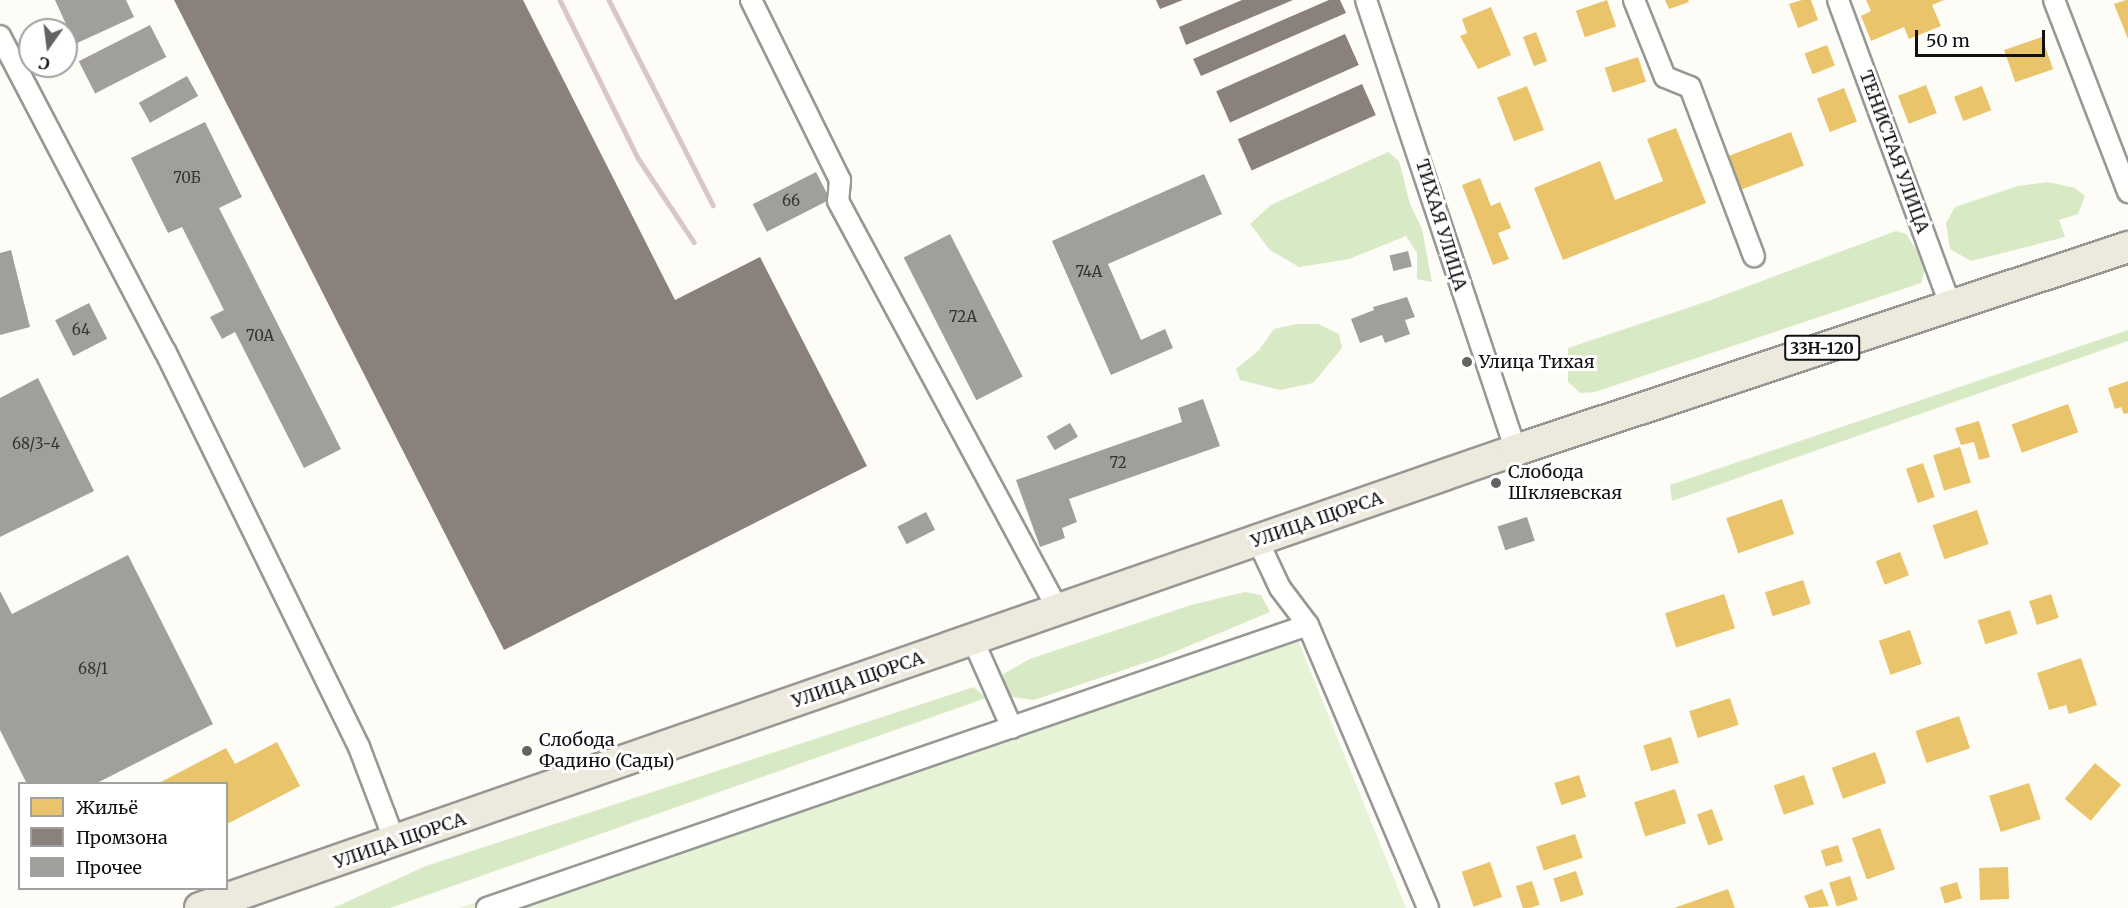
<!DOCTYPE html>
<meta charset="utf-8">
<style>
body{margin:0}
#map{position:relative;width:2128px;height:908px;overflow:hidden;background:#fdfcf7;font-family:Merriweather,serif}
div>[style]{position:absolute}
.green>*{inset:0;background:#e7f3d7}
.forest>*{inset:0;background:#d8eac5}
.homes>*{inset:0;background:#e9c46a;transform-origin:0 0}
.industry>*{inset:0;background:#8a817c;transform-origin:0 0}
.building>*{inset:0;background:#a19f9c;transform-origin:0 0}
.roads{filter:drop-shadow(2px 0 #979795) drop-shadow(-2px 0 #979795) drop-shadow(0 2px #979795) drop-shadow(0 -2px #979795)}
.minor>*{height:20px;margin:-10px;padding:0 10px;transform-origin:10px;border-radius:10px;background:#fffffe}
.primary>*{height:30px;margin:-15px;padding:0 15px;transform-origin:15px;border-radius:15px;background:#ede9dc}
.rail>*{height:4.5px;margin:-2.25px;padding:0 2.25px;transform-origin:2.25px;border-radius:2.25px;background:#d9c6c7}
.dots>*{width:16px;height:16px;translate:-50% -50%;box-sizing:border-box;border:3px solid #fff;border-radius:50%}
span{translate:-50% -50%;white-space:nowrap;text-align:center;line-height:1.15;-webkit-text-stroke:6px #fff;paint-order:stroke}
.number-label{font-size:15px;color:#353434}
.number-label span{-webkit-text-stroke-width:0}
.shield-label span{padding:2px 4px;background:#fff;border:2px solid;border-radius:4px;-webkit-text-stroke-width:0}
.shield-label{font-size:16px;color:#111;font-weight:700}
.street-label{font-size:18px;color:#111}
.poi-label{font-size:18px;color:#111}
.left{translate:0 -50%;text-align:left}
.legend{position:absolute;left:18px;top:782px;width:210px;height:108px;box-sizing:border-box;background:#fff;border:2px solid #a0a0a0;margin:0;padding:8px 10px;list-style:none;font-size:18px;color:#111}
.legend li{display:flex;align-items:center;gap:12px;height:30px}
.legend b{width:30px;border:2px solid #a0a0a0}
.north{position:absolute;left:18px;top:18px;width:60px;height:60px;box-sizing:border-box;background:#fff;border:2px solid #a0a0a0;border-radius:50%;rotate:194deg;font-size:16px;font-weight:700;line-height:24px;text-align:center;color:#111}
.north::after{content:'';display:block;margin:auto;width:21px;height:27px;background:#646362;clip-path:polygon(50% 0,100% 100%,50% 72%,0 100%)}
.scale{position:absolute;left:1915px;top:30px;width:130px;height:27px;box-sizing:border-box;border:3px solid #111;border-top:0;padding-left:8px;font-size:18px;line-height:21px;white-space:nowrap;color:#111;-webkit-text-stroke:4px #fff;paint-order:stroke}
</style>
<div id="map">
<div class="green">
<div style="clip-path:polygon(1289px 618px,1406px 908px,460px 908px)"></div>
</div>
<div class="forest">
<div style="clip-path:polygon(1388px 152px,1399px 161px,1410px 204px,1422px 229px,1432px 282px,1417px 279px,1417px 253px,1406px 236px,1349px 259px,1299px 267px,1270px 250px,1250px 224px,1271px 205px)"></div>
<div style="clip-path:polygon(2048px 182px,2075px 188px,2085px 196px,2078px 214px,2059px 220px,2065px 237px,1971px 261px,1950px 249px,1946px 223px,1955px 207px,2018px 186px)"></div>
<div style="clip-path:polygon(1896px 231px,1906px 234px,1926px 265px,1921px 283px,1595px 392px,1580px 393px,1568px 382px,1568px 348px,1711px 300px)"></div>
<div style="clip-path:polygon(1297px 324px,1318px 324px,1339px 334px,1342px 348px,1313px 383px,1280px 390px,1240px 380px,1236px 369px,1259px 350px,1274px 329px)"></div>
<div style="clip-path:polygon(2128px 330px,2128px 341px,1672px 501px,1670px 485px)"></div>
<div style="clip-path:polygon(1245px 592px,1261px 595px,1270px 612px,1162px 657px,1034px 700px,1005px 696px,1003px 674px,1030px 659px,1191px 605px)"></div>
<div style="clip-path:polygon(974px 687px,986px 698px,390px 908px,333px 908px,426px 866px)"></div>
</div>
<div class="homes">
<div style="left:1607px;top:0;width:28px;height:33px;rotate:71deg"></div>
<div style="clip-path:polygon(1665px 0,1688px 0,1689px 2px,1669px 9px)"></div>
<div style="clip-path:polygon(1802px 0,1811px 0,1818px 20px,1798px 28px,1789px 4px)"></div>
<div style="clip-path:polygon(1866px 0,1944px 0,1932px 5px,1941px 26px,1909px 39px,1904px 27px,1871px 41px,1861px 16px,1871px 11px)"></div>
<div style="clip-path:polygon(2126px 0,2128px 0,2128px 39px,2114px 4px)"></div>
<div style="clip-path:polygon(1491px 7px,1511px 55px,1478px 69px,1460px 36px,1467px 33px,1462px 19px)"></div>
<div style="left:1536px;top:32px;width:31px;height:14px;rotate:69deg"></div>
<div style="left:2042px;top:37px;width:34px;height:40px;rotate:71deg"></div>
<div style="left:1827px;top:45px;width:22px;height:24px;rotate:69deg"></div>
<div style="left:1638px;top:57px;width:26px;height:35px;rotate:72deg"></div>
<div style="left:1926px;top:85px;width:30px;height:30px;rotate:69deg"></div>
<div style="left:1527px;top:86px;width:47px;height:32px;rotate:69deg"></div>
<div style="left:1982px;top:86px;width:26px;height:30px;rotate:69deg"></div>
<div style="left:1844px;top:88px;width:36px;height:29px;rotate:69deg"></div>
<div style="clip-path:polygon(1676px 128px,1706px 203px,1563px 260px,1534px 188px,1600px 161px,1615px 200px,1663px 181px,1647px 139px)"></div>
<div style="left:1791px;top:132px;width:36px;height:71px;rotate:69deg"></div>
<div style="clip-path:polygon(1480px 178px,1491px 206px,1500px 202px,1511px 228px,1498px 233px,1509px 259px,1493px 265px,1462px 185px)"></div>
<div style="clip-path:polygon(2128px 381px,2128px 413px,2124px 414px,2121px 407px,2115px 409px,2108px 388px)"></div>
<div style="left:2068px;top:404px;width:30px;height:60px;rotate:70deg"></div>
<div style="clip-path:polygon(1979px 421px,1990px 457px,1979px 460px,1974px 442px,1961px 445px,1955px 428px)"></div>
<div style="left:1960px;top:447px;width:37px;height:28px;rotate:73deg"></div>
<div style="left:1923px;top:463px;width:36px;height:18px;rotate:71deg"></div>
<div style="left:1782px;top:499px;width:37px;height:59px;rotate:71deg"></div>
<div style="left:1977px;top:510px;width:36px;height:47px;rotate:71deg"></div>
<div style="left:1900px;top:552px;width:25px;height:26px;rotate:69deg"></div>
<div style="left:1803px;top:580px;width:25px;height:40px;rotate:72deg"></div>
<div style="left:1724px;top:594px;width:36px;height:62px;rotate:72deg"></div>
<div style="left:2051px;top:594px;width:25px;height:23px;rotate:72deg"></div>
<div style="left:2010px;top:610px;width:25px;height:34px;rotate:72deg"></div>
<div style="left:1910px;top:630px;width:36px;height:33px;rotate:71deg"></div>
<div style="clip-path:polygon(2081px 658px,2097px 705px,2069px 714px,2066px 705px,2049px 710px,2037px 673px)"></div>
<div style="left:1730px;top:698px;width:28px;height:43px;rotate:72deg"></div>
<div style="left:1959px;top:716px;width:34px;height:46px;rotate:71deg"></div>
<div style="left:1671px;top:737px;width:27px;height:29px;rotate:73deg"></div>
<div style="clip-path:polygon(277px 742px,300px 786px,227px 824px,226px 784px,157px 784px,226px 748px,235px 764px)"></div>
<div style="left:1875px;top:752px;width:33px;height:46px;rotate:70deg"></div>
<div style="left:2095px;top:763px;width:34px;height:47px;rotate:40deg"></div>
<div style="left:1579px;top:775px;width:23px;height:26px;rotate:72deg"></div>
<div style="left:1804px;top:775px;width:31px;height:32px;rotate:71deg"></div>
<div style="left:2029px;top:783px;width:38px;height:42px;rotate:72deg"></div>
<div style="left:1675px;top:789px;width:36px;height:43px;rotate:72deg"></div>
<div style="left:1712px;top:809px;width:33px;height:16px;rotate:70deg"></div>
<div style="left:1880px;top:828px;width:44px;height:30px;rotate:70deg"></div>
<div style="left:1575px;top:834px;width:25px;height:41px;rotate:72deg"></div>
<div style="left:1838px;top:845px;width:17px;height:18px;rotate:73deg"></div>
<div style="left:1490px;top:862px;width:37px;height:30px;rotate:71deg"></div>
<div style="left:2008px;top:867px;width:32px;height:29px;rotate:88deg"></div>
<div style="left:1576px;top:871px;width:25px;height:24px;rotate:72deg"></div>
<div style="left:1850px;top:876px;width:25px;height:22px;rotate:72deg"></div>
<div style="left:1532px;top:881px;width:25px;height:17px;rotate:72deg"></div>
<div style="left:1957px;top:882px;width:17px;height:18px;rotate:73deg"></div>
<div style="clip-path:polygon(1728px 889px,1735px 908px,1674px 908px)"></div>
<div style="clip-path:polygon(1822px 889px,1829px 906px,1809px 908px,1804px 896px)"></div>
</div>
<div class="industry">
<div style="clip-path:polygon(174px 0,523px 0,675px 300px,760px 257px,867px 466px,504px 650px)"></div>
<div style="clip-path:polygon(1156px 0,1183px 0,1160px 9px)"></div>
<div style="clip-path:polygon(1242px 0,1293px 0,1186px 45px,1179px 27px)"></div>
<div style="clip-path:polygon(1329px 0,1340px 0,1346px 13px,1201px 76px,1193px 59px)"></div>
<div style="left:1345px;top:34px;width:34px;height:141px;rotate:66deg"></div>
<div style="left:1362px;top:84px;width:34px;height:136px;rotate:66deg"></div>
</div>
<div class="building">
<div style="clip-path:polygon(55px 0,126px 0,134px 17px,75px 44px)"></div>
<div style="left:150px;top:25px;width:36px;height:80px;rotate:63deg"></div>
<div style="left:187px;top:76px;width:23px;height:55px;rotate:61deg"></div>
<div style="clip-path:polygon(205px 122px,242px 197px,219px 208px,341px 449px,304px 468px,235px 332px,222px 339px,210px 317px,224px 310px,182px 227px,168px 233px,131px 158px)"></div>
<div style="left:816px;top:172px;width:31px;height:71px;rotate:63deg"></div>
<div style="clip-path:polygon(1204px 174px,1222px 214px,1108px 264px,1141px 340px,1165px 329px,1173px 348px,1111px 375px,1052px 241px)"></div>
<div style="left:950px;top:234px;width:160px;height:52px;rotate:63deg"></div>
<div style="clip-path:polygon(11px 250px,30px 327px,0 335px,0 253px)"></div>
<div style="left:1408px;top:251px;width:16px;height:19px;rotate:76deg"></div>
<div style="clip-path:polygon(1407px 297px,1415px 317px,1405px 320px,1410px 334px,1385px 343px,1382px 335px,1360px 343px,1351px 319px,1374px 310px,1373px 307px)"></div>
<div style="left:89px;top:303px;width:40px;height:38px;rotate:63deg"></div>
<div style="clip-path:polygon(38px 378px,94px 491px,0 537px,0 398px)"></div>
<div style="clip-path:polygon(1203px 399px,1220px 446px,1069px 499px,1077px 522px,1062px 528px,1065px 538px,1040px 547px,1016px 480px,1182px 422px,1178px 408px)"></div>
<div style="left:1070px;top:423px;width:16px;height:27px;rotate:60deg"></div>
<div style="left:926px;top:512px;width:20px;height:32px;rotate:63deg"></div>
<div style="left:1527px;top:517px;width:25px;height:31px;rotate:72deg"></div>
<div style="clip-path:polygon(128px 555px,213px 724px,95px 784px,27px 784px,0 730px,0 591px,12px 614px)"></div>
</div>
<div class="roads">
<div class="minor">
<div style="left:751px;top:0;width:201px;rotate:63.7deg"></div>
<div style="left:840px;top:180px;width:21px;rotate:95deg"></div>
<div style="left:838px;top:201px;width:464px;rotate:61.7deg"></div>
<div style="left:1366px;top:0;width:474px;rotate:71.6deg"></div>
<div style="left:1634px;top:0;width:83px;rotate:68.1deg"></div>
<div style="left:1665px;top:77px;width:27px;rotate:22deg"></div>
<div style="left:1690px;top:87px;width:181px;rotate:69.3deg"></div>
<div style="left:1838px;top:0;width:325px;rotate:69.8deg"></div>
<div style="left:2054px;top:0;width:206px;rotate:68.9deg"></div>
<div style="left:0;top:36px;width:356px;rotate:62.4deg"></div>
<div style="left:165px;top:351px;width:441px;rotate:63.9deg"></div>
<div style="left:359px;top:747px;width:102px;rotate:69.2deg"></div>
<div style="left:1308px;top:625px;width:307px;rotate:67deg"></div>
<div style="left:973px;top:640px;width:96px;rotate:66.1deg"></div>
<div style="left:487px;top:908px;width:868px;rotate:-19.02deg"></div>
<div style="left:1308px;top:625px;width:46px;rotate:-127.1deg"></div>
<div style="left:1280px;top:588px;width:52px;rotate:-115.1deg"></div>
</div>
<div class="primary">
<div style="left:200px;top:908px;width:1393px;rotate:-19.19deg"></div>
<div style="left:1516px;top:450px;width:645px;rotate:-18.35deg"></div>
</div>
</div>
<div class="rail">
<div style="left:560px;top:0;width:176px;rotate:63.7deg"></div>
<div style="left:638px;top:158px;width:101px;rotate:56.3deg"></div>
<div style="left:609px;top:0;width:230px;rotate:63.1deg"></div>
</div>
<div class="dots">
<div style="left:1467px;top:362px;background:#646362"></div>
<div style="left:1496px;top:483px;background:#646362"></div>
<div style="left:527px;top:751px;background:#646362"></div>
</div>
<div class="number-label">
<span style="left:187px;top:178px">70Б</span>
<span style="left:791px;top:201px">66</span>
<span style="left:1089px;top:272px">74А</span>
<span style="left:963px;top:317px">72А</span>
<span style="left:81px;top:330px">64</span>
<span style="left:260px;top:336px">70А</span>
<span style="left:36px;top:444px">68/3-4</span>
<span style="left:1118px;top:463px">72</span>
<span style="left:93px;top:669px">68/1</span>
</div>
<div class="shield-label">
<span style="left:1822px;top:348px">33Н-120</span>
</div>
<div class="street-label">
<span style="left:1894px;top:152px;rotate:70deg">ТЕНИСТАЯ УЛИЦА</span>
<span style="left:1441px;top:225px;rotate:73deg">ТИХАЯ УЛИЦА</span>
<span style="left:1317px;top:520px;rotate:-19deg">УЛИЦА ЩОРСА</span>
<span style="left:858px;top:680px;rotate:-19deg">УЛИЦА ЩОРСА</span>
<span style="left:400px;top:841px;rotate:-19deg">УЛИЦА ЩОРСА</span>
</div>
<div class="poi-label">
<span class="left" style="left:1479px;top:362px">Улица Тихая</span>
<span class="left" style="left:1508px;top:483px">Слобода<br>Шкляевская</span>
<span class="left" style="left:539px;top:751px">Слобода<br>Фадино (Сады)</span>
</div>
<ul class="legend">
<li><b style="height:16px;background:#e9c46a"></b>Жильё</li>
<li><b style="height:16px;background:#8a817c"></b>Промзона</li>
<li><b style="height:16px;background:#a19f9c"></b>Прочее</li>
</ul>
<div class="north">С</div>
<div class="scale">50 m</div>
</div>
